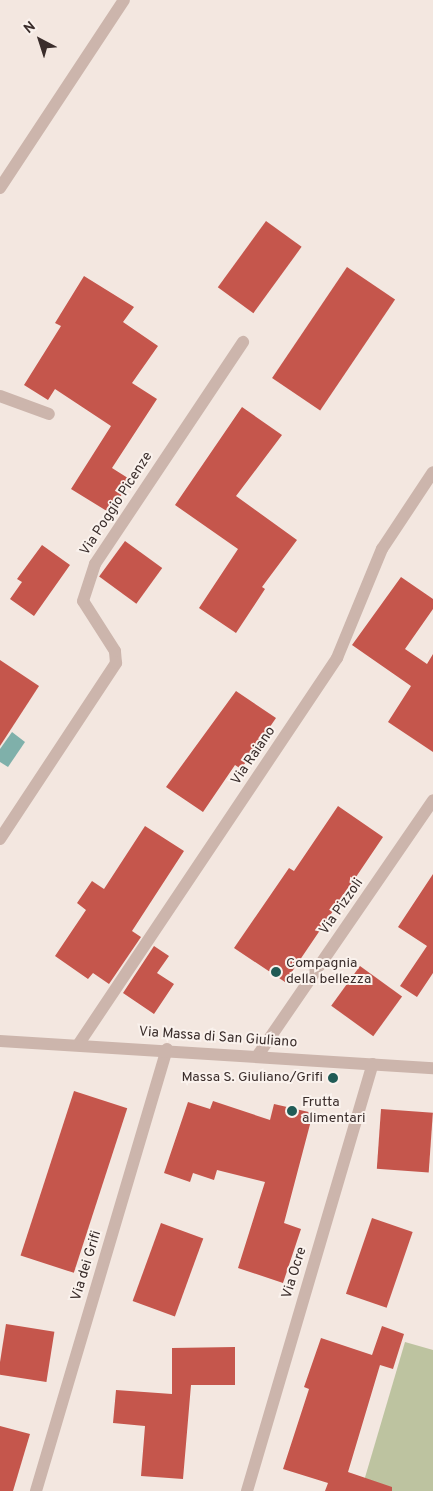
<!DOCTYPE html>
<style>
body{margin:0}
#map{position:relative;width:433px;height:1491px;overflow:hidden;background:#f3e7e0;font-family:Overpass,sans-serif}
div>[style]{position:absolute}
.green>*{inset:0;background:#bdc3a0}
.water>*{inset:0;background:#7fb0aa}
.building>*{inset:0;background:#c5564c;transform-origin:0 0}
.service>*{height:12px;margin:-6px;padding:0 6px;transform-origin:6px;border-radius:6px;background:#ccb5ac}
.minor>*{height:12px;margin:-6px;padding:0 6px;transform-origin:6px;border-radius:6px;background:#ccb5ac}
.tertiary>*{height:12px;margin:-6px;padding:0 6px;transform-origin:6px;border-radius:6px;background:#ccb5ac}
.dots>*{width:14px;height:14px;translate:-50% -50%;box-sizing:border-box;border:2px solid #faf2ed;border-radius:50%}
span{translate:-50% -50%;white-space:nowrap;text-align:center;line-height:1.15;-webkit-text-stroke:4px #faf2ed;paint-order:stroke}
.street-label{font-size:14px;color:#3a2d2b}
.poi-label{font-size:14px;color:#3a2d2b}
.left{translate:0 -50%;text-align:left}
.right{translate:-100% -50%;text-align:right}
.north{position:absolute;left:15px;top:15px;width:50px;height:50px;-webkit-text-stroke:4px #faf2ed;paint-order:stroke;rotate:320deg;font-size:14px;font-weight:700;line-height:20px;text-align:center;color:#3a2d2b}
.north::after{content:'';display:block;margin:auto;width:18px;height:22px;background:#3a2d2b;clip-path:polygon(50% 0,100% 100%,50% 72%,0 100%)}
</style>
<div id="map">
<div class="green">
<div style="clip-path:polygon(405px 1342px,433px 1350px,433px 1491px,361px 1491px)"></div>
</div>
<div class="water">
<div style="clip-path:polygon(12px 732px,25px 742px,8px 767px,0 762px,0 749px)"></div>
</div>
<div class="building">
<div style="left:266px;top:221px;width:44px;height:82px;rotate:36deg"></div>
<div style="left:347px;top:267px;width:58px;height:134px;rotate:34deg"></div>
<div style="clip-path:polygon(84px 276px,134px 307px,123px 322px,158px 346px,132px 383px,157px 399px,112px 468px,131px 480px,110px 513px,71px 489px,111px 426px,55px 389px,48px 400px,24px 385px,61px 326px,55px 323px)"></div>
<div style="clip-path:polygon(242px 407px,282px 435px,236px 496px,297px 540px,262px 587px,265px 589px,236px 633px,199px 608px,238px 549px,175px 505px)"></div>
<div style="left:125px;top:541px;width:46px;height:44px;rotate:36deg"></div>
<div style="clip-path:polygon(42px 545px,70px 565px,34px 616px,10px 599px,22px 582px,17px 579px)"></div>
<div style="clip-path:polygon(401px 577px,433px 599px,433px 609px,405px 649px,427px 664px,433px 654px,433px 752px,388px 722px,411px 686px,352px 645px)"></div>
<div style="clip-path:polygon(0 660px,39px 686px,0 746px)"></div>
<div style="clip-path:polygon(236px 691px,276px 718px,241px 769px,235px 765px,203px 812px,166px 787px)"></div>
<div style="clip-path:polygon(338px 806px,383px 837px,285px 982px,234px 948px,289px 868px,294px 871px)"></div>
<div style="clip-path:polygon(145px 826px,184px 851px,132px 931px,141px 937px,109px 984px,93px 973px,88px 979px,55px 956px,86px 910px,77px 903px,92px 881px,104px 889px)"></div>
<div style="clip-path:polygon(433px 874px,433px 973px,417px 997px,400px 986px,427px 946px,398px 927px)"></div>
<div style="clip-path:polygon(154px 946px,169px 956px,157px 973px,174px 984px,154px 1014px,123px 993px)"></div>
<div style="left:360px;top:966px;width:52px;height:49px;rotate:36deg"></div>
<div style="left:74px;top:1091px;width:56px;height:173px;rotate:18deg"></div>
<div style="clip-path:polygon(213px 1101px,270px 1120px,274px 1104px,313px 1113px,284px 1223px,301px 1229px,283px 1283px,238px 1268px,265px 1182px,217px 1170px,214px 1180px,193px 1173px,190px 1182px,164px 1173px,188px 1102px,210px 1109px)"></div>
<div style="left:381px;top:1109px;width:52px;height:60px;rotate:4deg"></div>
<div style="left:372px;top:1218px;width:43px;height:80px;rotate:19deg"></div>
<div style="left:161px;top:1223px;width:45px;height:83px;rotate:20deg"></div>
<div style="left:6px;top:1324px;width:49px;height:51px;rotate:9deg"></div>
<div style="clip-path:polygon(382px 1326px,404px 1334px,393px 1369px,380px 1365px,348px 1472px,392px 1487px,392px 1491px,325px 1491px,328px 1483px,283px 1469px,309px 1389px,304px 1387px,321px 1338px,372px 1355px)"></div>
<div style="clip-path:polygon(235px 1347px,235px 1385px,191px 1385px,183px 1479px,141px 1476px,145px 1426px,113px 1423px,116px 1390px,172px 1394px,172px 1348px)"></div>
<div style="clip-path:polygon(0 1426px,30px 1434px,13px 1491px,0 1491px)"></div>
</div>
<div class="service">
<div style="left:0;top:396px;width:52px;rotate:20.2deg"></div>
</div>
<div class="minor">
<div style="left:0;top:188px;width:225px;rotate:-56.6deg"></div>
<div style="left:0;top:839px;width:211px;rotate:-56.6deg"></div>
<div style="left:116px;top:663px;width:12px;rotate:-95deg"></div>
<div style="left:115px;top:651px;width:59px;rotate:-122.6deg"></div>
<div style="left:83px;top:601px;width:39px;rotate:-72deg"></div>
<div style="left:95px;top:564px;width:267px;rotate:-56.3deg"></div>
<div style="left:78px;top:1045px;width:466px;rotate:-56.2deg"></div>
<div style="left:337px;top:658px;width:118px;rotate:-67.6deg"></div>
<div style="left:382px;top:549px;width:92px;rotate:-56.5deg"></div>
<div style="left:258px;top:1055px;width:309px;rotate:-55.5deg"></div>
<div style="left:36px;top:1491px;width:461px;rotate:-73.5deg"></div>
<div style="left:247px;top:1491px;width:445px;rotate:-73.6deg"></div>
</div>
<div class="tertiary">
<div style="left:0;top:1041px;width:434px;rotate:3.6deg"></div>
</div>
<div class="dots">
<div style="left:276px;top:972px;background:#205b56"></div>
<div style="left:333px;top:1078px;background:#205b56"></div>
<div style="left:292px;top:1111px;background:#205b56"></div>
</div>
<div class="street-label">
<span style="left:117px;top:504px;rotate:-57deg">Via Poggio Picenze</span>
<span style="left:254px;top:756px;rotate:-56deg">Via Raiano</span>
<span style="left:342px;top:907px;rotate:-55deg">Via Pizzoli</span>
<span style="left:218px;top:1038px;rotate:4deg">Via Massa di San Giuliano</span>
<span style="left:87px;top:1266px;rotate:-73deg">Via dei Grifi</span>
<span style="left:295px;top:1273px;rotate:-73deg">Via Ocre</span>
</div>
<div class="poi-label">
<span class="left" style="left:286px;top:972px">Compagnia<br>della bellezza</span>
<span class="right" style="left:323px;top:1078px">Massa S. Giuliano/Grifi</span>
<span class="left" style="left:302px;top:1111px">Frutta<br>alimentari</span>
</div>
<div class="north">N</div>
</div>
